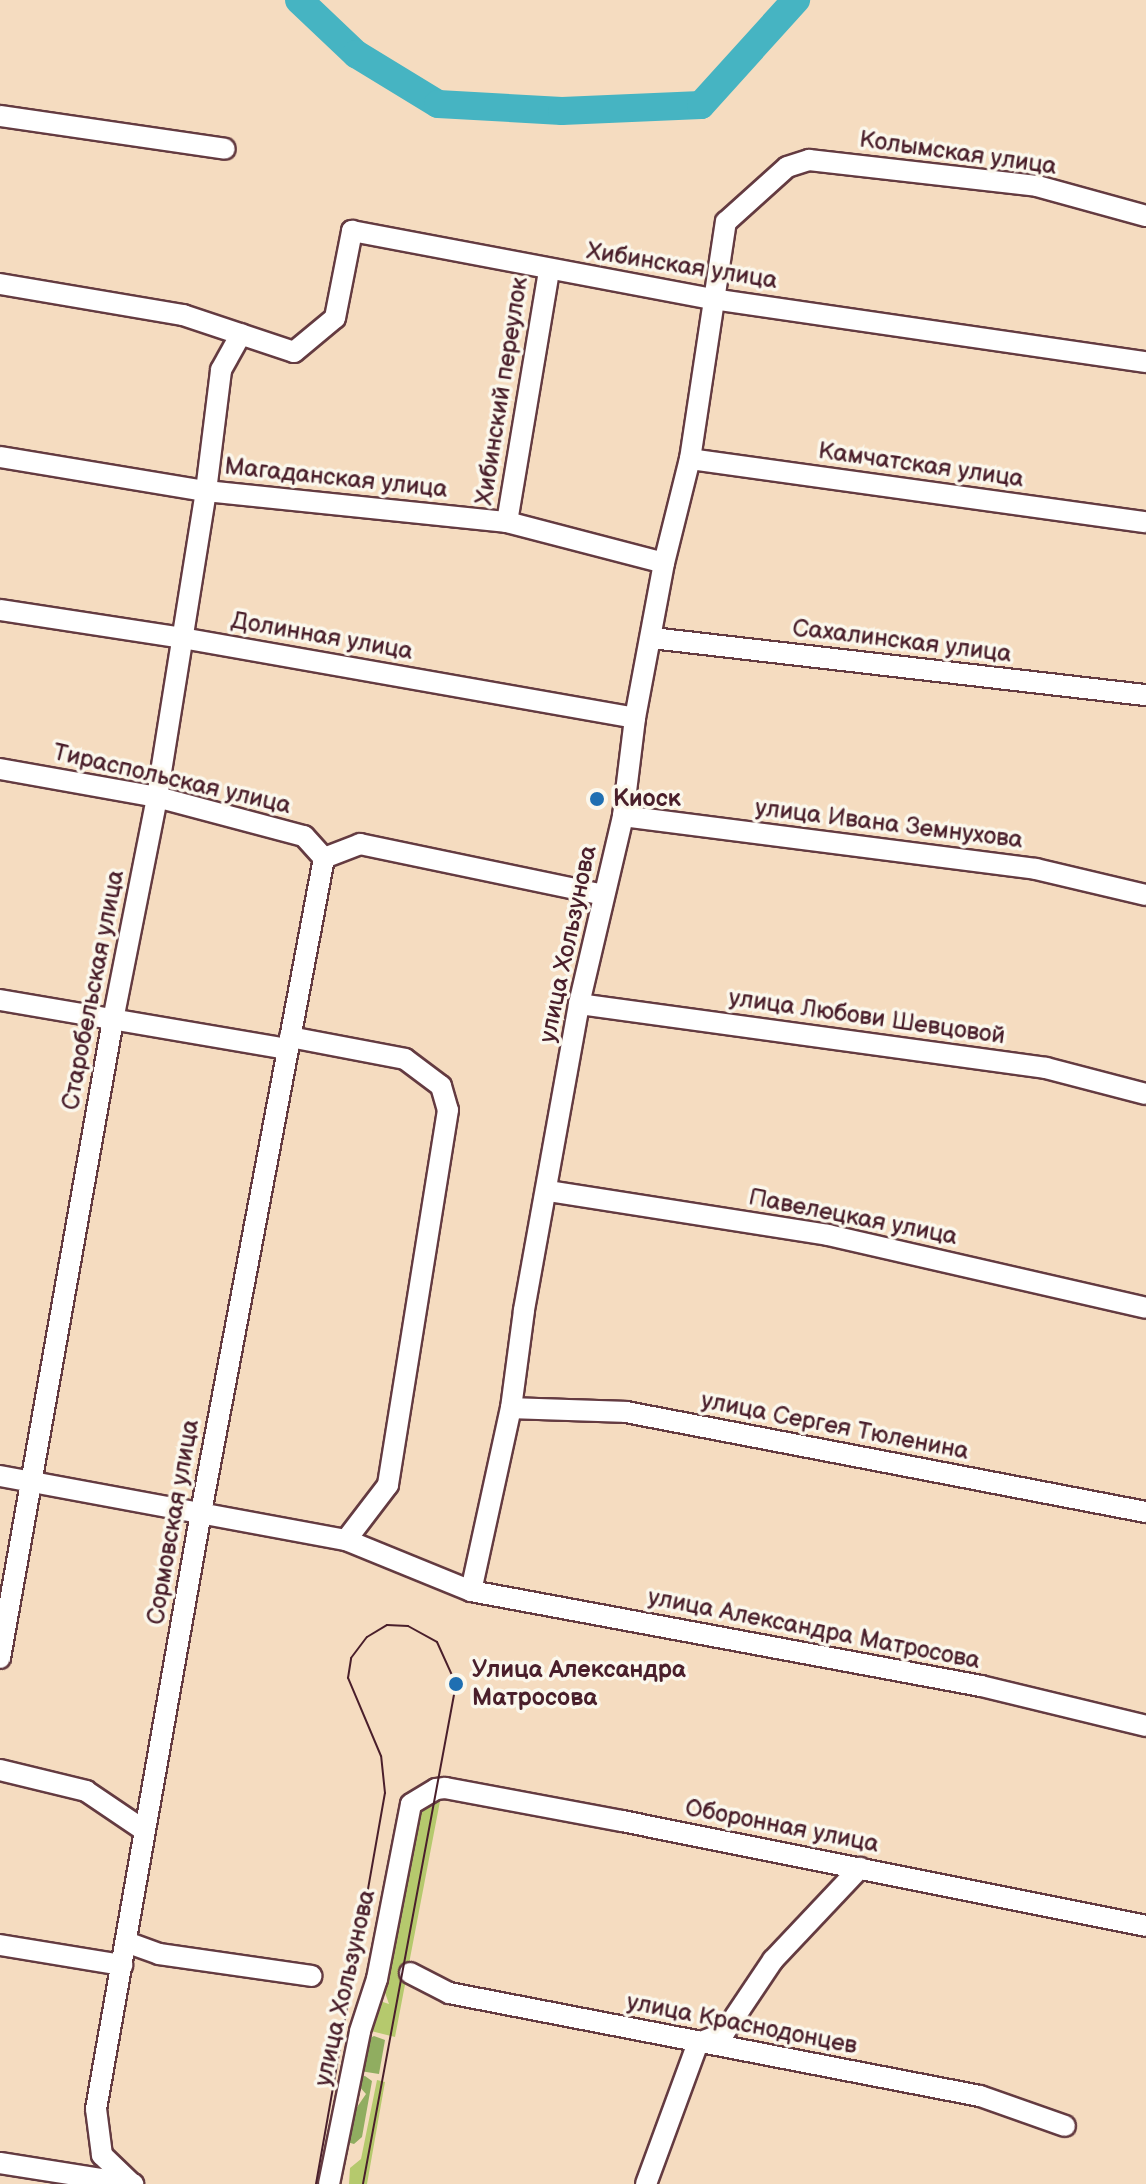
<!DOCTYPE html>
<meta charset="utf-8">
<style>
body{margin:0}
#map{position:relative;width:1146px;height:2184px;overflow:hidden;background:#f5dcc0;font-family:"Balsamiq Sans",sans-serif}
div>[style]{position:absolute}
.green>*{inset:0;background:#b5c96d}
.forest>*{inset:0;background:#90ad60}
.river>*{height:28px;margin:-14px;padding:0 14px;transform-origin:14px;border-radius:14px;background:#46b4c2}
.roads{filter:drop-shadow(2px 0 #643b41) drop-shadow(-2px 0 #643b41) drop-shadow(0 2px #643b41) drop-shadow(0 -2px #643b41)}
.minor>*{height:20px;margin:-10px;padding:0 10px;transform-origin:10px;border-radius:10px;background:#fff}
.tram>*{height:2px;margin:-1px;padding:0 1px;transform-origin:1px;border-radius:1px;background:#4a1f2b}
.dots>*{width:22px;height:22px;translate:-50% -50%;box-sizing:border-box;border:4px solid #fbf7ec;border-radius:50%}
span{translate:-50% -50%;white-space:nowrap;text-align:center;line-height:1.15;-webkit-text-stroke:7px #fbf7ec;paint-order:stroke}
.street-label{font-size:24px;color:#4a1f2b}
.poi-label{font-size:24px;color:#4a1f2b;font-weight:700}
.left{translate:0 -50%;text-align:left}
</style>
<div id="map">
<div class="green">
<div style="clip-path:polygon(441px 1796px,395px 2037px,371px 2031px,380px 2001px,389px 2004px,383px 1987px,416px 1806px)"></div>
<div style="clip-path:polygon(377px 2080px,385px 2082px,367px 2184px,349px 2184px,350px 2168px,361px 2159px)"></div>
</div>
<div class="forest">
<div style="clip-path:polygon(374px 2036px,385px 2040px,379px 2074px,360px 2071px,368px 2039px)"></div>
<div style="clip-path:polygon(365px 2076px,372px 2081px,362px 2137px,354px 2144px,347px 2142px,351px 2116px,366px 2094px,357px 2084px,358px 2077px)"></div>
</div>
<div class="river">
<div style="left:299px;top:0;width:79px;rotate:43.5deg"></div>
<div style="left:356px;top:54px;width:96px;rotate:31.4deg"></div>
<div style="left:438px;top:104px;width:124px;rotate:3.2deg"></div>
<div style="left:562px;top:111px;width:139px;rotate:-2.5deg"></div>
<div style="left:701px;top:105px;width:142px;rotate:-47.9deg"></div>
</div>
<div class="roads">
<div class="minor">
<div style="left:0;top:116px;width:227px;rotate:8.3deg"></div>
<div style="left:0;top:284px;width:186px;rotate:9.6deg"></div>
<div style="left:183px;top:315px;width:117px;rotate:18.4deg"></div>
<div style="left:294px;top:352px;width:53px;rotate:-39.7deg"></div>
<div style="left:335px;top:318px;width:89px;rotate:-78.9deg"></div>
<div style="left:352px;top:231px;width:367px;rotate:10.7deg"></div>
<div style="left:713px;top:299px;width:438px;rotate:8.3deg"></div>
<div style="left:0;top:457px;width:209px;rotate:9.4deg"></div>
<div style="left:206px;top:491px;width:303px;rotate:5.9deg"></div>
<div style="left:507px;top:522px;width:162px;rotate:14.6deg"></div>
<div style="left:690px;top:459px;width:460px;rotate:7.9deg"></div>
<div style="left:507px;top:522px;width:255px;rotate:-80.5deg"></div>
<div style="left:0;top:610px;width:184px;rotate:8.7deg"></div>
<div style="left:182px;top:638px;width:460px;rotate:10deg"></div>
<div style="left:652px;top:638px;width:497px;rotate:6.6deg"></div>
<div style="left:0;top:769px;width:159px;rotate:10.1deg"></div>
<div style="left:157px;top:797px;width:152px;rotate:14.9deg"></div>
<div style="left:304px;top:836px;width:30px;rotate:48deg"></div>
<div style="left:324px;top:858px;width:39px;rotate:-21deg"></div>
<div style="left:360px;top:844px;width:249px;rotate:11.8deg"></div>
<div style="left:623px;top:816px;width:416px;rotate:7.3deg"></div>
<div style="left:1036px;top:869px;width:113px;rotate:13.3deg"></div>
<div style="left:0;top:1000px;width:292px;rotate:9.7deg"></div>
<div style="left:579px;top:1004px;width:471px;rotate:7.8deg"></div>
<div style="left:1046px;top:1068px;width:103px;rotate:14.6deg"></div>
<div style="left:290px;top:1037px;width:117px;rotate:10.8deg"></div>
<div style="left:405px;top:1059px;width:45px;rotate:36.9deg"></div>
<div style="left:441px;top:1086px;width:25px;rotate:74deg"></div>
<div style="left:448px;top:1110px;width:380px;rotate:99.1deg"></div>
<div style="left:388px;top:1485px;width:69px;rotate:127.4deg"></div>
<div style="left:548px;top:1191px;width:283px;rotate:8.9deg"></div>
<div style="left:828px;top:1235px;width:326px;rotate:12.9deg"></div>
<div style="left:511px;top:1408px;width:115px;rotate:2deg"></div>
<div style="left:626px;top:1412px;width:530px;rotate:10.89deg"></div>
<div style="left:0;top:1476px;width:352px;rotate:10.5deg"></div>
<div style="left:346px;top:1540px;width:135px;rotate:22.2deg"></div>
<div style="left:471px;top:1591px;width:519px;rotate:10.55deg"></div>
<div style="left:981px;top:1686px;width:170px;rotate:13.6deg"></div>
<div style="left:471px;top:1591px;width:187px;rotate:-77.7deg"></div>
<div style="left:511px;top:1408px;width:99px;rotate:-82.4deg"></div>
<div style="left:524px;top:1310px;width:311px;rotate:-79.8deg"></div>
<div style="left:579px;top:1004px;width:193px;rotate:-76.8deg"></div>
<div style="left:623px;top:816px;width:99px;rotate:-83deg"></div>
<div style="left:635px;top:718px;width:158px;rotate:-79.4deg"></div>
<div style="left:664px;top:563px;width:107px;rotate:-76deg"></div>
<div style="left:690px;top:459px;width:240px;rotate:-81.4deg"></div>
<div style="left:726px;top:222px;width:82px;rotate:-42deg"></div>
<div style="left:787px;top:167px;width:23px;rotate:-18deg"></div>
<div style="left:809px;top:160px;width:229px;rotate:6.5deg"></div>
<div style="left:1037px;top:186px;width:113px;rotate:15.4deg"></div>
<div style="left:0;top:1658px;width:648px;rotate:-79.96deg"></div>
<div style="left:113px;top:1020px;width:227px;rotate:-78.8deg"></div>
<div style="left:157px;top:797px;width:310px;rotate:-80.9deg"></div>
<div style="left:206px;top:491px;width:122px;rotate:-82.9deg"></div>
<div style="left:221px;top:370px;width:41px;rotate:-60.9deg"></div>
<div style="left:0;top:1770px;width:89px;rotate:13.7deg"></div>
<div style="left:86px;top:1791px;width:71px;rotate:34.1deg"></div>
<div style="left:126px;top:1942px;width:35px;rotate:20deg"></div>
<div style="left:159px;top:1954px;width:154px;rotate:8.2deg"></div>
<div style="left:0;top:1945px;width:124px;rotate:9.3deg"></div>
<div style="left:410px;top:1973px;width:44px;rotate:27.1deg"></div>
<div style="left:449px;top:1993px;width:541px;rotate:10.98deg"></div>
<div style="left:980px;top:2096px;width:90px;rotate:19.4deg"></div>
<div style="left:0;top:2163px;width:135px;rotate:9deg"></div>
<div style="left:132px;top:2184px;width:42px;rotate:-136deg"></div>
<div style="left:102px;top:2155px;width:46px;rotate:-97.4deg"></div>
<div style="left:96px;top:2109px;width:606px;rotate:-80.02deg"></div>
<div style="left:201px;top:1512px;width:665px;rotate:-79.35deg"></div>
<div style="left:329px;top:2184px;width:156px;rotate:-78.5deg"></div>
<div style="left:360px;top:2031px;width:55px;rotate:-71.9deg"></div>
<div style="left:377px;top:1979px;width:178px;rotate:-79deg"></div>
<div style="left:411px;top:1804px;width:29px;rotate:-31deg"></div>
<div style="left:436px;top:1789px;width:9px;rotate:-6deg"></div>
<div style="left:445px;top:1788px;width:180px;rotate:10.6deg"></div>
<div style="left:622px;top:1821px;width:534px;rotate:11.33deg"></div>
<div style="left:646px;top:2184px;width:150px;rotate:-69.8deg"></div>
<div style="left:698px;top:2043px;width:28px;rotate:-21deg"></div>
<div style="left:724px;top:2033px;width:88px;rotate:-56.1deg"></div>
<div style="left:773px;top:1960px;width:127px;rotate:-46.6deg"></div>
</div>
</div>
<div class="tram">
<div style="left:316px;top:2184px;width:397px;rotate:-80deg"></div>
<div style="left:385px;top:1793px;width:37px;rotate:-96deg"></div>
<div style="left:381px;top:1756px;width:85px;rotate:-112.9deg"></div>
<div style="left:348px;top:1678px;width:20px;rotate:-81deg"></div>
<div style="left:351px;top:1658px;width:26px;rotate:-53deg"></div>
<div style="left:367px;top:1637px;width:23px;rotate:-31deg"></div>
<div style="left:387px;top:1625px;width:21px;rotate:3deg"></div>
<div style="left:408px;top:1626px;width:33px;rotate:29deg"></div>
<div style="left:437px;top:1642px;width:46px;rotate:65.7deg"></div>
<div style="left:456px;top:1684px;width:509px;rotate:100.54deg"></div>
</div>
<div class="dots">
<div style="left:597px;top:799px;background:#1f6fb2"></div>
<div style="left:456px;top:1684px;background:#1f6fb2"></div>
</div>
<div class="street-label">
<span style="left:958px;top:153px;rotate:8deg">Колымская улица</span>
<span style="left:682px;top:266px;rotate:9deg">Хибинская улица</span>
<span style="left:502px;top:391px;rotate:-81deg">Хибинский переулок</span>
<span style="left:921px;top:465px;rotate:8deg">Камчатская улица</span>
<span style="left:336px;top:478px;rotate:6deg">Магаданская улица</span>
<span style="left:322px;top:636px;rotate:10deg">Долинная улица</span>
<span style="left:902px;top:641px;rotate:7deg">Сахалинская улица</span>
<span style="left:172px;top:779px;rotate:13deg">Тираспольская улица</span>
<span style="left:889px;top:824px;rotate:7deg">улица Ивана Земнухова</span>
<span style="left:568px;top:944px;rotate:-78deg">улица Хользунова</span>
<span style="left:93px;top:990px;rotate:-79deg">Старобельская улица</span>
<span style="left:867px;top:1017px;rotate:8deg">улица Любови Шевцовой</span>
<span style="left:853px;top:1217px;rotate:11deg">Павелецкая улица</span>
<span style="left:835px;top:1426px;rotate:11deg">улица Сергея Тюленина</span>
<span style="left:173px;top:1522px;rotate:-80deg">Сормовская улица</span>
<span style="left:814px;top:1629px;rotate:11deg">улица Александра Матросова</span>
<span style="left:782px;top:1826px;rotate:11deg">Оборонная улица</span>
<span style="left:345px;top:1988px;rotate:-77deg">улица Хользунова</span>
<span style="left:742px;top:2024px;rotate:11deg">улица Краснодонцев</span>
</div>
<div class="poi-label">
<span class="left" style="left:613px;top:799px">Киоск</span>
<span class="left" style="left:472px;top:1684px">Улица Александра<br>Матросова</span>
</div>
</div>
